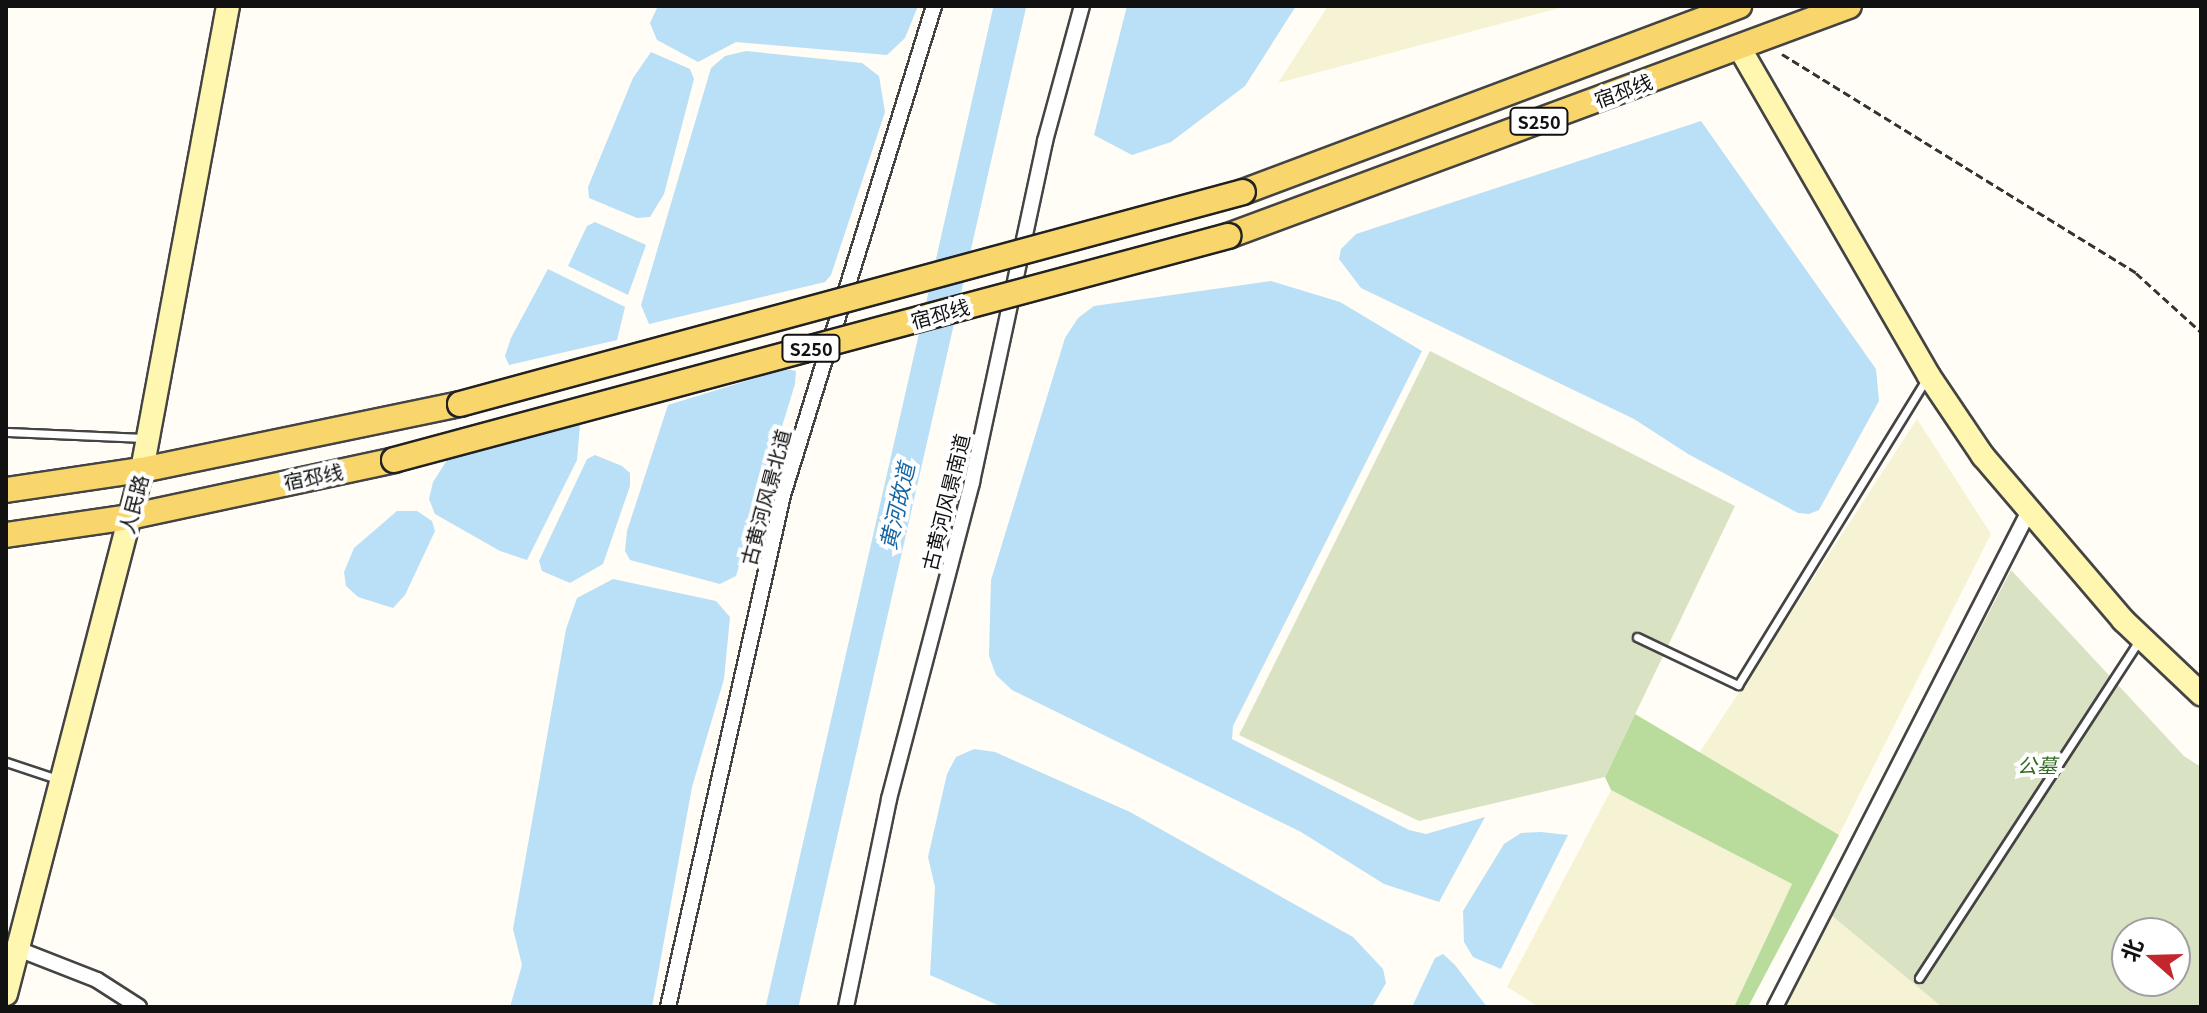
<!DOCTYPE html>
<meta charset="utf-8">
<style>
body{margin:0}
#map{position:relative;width:2207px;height:1013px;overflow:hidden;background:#fffdf5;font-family:Georgia,"Noto Sans SC",serif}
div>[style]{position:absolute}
.farmland>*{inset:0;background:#f6f3d4}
.forest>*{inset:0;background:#b9dc9c}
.cemetery>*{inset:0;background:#d9e3c4}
.water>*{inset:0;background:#b9e0f7}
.river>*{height:32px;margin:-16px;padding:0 16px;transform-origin:16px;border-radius:16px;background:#b9e0f7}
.path>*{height:3px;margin-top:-1.5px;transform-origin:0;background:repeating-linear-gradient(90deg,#333 0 8px,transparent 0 12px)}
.roads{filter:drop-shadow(2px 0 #444) drop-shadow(-2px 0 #444) drop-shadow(0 2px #444) drop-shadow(0 -2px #444)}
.lane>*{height:7px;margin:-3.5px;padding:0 3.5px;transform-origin:3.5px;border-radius:3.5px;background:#fff}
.street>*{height:14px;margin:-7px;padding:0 7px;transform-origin:7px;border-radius:7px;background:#fff}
.secondary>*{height:22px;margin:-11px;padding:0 11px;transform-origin:11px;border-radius:11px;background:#fff6b0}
.primary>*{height:24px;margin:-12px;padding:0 12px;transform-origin:12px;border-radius:12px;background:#f9d66b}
.bridges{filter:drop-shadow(2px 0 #222) drop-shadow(-2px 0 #222) drop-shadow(0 2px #222) drop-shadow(0 -2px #222)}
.primary-bridge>*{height:24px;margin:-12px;padding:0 12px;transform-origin:12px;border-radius:12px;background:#f9d66b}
span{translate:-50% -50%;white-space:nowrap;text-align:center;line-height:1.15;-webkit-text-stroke:8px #fff;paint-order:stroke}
.shield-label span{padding:2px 6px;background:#fff;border:2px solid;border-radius:6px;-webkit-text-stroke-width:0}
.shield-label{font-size:18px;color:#111;font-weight:700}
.street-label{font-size:20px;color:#111}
.park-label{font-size:20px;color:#2f6b1f;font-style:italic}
.water-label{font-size:22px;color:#1768a6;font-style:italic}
.frame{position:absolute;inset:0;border:8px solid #111;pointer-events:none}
.north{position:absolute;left:2111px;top:917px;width:80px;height:80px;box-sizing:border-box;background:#fff;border:2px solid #a0a0a0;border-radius:50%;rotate:290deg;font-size:22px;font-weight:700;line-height:32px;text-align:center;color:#111}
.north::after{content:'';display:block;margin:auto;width:28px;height:36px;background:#c4262e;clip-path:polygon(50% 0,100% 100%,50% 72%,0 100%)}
</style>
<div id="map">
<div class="farmland">
<div style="clip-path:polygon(1328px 6px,1567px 6px,1278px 83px)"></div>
<div style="clip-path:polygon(1917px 419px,1991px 534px,1839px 835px,1698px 755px)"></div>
<div style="clip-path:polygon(1611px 790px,1792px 884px,1734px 1007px,1539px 1007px,1507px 987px)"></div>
<div style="clip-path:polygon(1831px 915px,1942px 1007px,1786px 1007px)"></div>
</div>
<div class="forest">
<div style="clip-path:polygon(1635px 714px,1839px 835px,1748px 1007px,1734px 1007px,1792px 884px,1611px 790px,1605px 777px)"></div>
</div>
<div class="cemetery">
<div style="clip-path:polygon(1430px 351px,1735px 506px,1605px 777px,1419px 821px,1239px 735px)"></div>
<div style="clip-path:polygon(evenodd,2011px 570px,2184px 756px,2201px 767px,2201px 1007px,1942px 1007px,1831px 915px,2011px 570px,2127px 933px,2175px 933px,2175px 981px,2127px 981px,2127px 933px)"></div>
</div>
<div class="water">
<div style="clip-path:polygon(658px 6px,918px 6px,905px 38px,887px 55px,736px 42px,698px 62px,657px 40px,650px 23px)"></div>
<div style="clip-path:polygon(1127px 6px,1296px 6px,1245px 86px,1171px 142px,1132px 155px,1094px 135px)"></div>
<div style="clip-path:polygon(746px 51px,862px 63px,879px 76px,885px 112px,831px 275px,825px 282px,649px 324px,641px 305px,711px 68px,725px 56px)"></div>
<div style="clip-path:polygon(651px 52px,690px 69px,694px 79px,664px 194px,650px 217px,637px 218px,589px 198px,588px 187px,633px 78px)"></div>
<div style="clip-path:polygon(1701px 121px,1876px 369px,1879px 401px,1819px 510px,1809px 514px,1798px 513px,1688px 454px,1634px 419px,1361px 288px,1339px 259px,1341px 249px,1356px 234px)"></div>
<div style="clip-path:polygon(595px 222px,646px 245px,628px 295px,568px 266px,587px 226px)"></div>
<div style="clip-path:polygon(548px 269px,625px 307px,617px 340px,509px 365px,505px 356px,511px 338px)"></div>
<div style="clip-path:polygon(1271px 281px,1340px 302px,1422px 351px,1233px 726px,1232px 739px,1409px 830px,1426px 834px,1485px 817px,1439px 902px,1384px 884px,1301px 832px,1012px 690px,996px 675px,989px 656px,991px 580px,1065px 338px,1078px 318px,1094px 306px)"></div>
<div style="clip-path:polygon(785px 369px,796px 371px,795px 384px,736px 576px,720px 584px,630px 560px,625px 551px,627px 531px,668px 405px)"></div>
<div style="clip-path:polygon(571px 423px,580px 425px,577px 460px,527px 560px,500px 551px,435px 514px,429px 499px,433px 482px,451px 454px)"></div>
<div style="clip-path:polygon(595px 455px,622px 466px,630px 473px,630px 486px,603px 564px,570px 583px,542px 571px,539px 561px,587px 459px)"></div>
<div style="clip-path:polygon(397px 511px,417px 511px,432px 521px,435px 531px,405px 595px,393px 608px,358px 597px,346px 586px,344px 572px,354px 548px)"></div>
<div style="clip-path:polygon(613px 579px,716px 601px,730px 617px,724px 679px,692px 787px,652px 1007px,510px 1007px,522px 965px,513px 929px,566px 629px,577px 598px)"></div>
<div style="clip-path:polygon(974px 749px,995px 752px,1130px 812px,1353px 937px,1383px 969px,1386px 983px,1372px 1007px,1002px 1007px,930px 975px,935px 887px,928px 857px,947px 774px,956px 757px)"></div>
<div style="clip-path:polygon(1541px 832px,1568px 835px,1501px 969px,1473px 957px,1464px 942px,1463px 911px,1504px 844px,1521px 833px)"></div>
<div style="clip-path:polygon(1443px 954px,1455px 965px,1487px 1007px,1412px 1007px,1435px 958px)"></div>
</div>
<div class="river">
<div style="left:782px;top:1007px;width:1027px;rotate:-77.17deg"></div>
</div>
<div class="path">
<div style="left:1782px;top:54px;width:416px;rotate:31.7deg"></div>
<div style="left:2136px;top:273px;width:88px;rotate:42.2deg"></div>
</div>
<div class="roads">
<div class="lane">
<div style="left:6px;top:432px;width:140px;rotate:2.5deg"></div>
<div style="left:1637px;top:637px;width:112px;rotate:25.4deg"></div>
<div style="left:1738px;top:685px;width:361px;rotate:-58.4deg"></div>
<div style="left:6px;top:762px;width:54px;rotate:18.4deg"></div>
<div style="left:1919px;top:978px;width:405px;rotate:-56.9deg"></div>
</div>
<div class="street">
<div style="left:18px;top:949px;width:85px;rotate:21.4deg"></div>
<div style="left:97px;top:980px;width:50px;rotate:32.7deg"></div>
<div style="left:668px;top:1007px;width:525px;rotate:-77.34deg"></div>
<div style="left:783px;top:495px;width:512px;rotate:-72.84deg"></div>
<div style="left:846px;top:1007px;width:212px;rotate:-78.3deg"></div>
<div style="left:889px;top:799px;width:328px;rotate:-75.3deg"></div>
<div style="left:972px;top:482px;width:349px;rotate:-77.9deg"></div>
<div style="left:1045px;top:141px;width:140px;rotate:-74.7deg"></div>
<div style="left:1775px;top:1007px;width:555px;rotate:-62.88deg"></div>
</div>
<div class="secondary">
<div style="left:1739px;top:47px;width:380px;rotate:60deg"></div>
<div style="left:1929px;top:376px;width:97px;rotate:56deg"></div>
<div style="left:1983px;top:456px;width:216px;rotate:49.5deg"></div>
<div style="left:2123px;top:620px;width:108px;rotate:43.5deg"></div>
<div style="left:6px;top:994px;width:541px;rotate:-75.45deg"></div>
<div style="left:142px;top:470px;width:472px;rotate:-79.5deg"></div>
</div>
<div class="primary">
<div style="left:1243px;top:192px;width:530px;rotate:-20.56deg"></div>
<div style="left:1228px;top:236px;width:662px;rotate:-20.32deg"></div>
<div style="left:6px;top:490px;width:137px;rotate:-8.4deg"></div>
<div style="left:142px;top:470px;width:325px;rotate:-11.7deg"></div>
<div style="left:6px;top:535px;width:124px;rotate:-8.3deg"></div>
<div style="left:129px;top:517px;width:271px;rotate:-12.1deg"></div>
</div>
</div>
<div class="bridges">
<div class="primary-bridge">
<div style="left:460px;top:404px;width:811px;rotate:-15.15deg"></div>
<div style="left:394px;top:460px;width:864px;rotate:-15.03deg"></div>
</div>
</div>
<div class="shield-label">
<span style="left:1539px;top:121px">S250</span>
<span style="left:811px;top:348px">S250</span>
</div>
<div class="street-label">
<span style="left:1623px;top:90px;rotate:-20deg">宿邳线</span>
<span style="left:940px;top:313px;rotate:-15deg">宿邳线</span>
<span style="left:313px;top:476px;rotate:-12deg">宿邳线</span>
<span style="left:765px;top:497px;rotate:-75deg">古黄河风景北道</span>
<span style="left:945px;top:502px;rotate:-76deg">古黄河风景南道</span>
<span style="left:133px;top:504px;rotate:-75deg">人民路</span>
</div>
<div class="park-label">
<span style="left:2037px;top:764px">公墓</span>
</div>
<div class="water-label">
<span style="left:896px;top:506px;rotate:-77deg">黄河故道</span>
</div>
<div class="frame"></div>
<div class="north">北</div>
</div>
